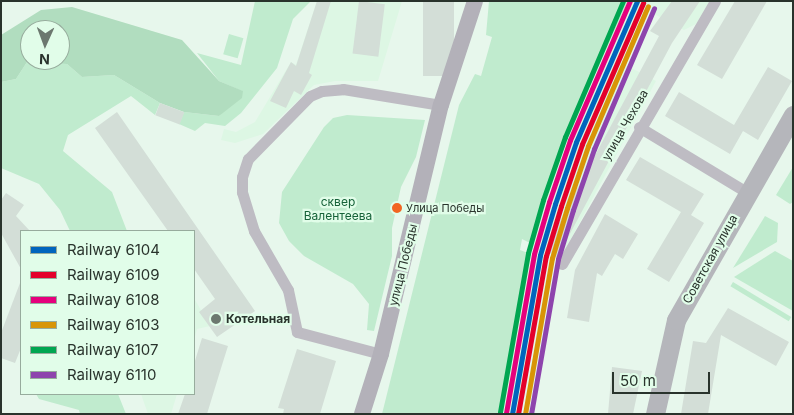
<!DOCTYPE html>
<meta charset="utf-8">
<style>
body{margin:0}
#map{position:relative;width:794px;height:415px;overflow:hidden;background:#e7f7ec;font-family:Inter,sans-serif}
div>[style]{position:absolute}
.built>*{inset:0;background:#ddf7e4}
.green>*{inset:0;background:#c0ebce;transform-origin:0 0}
.forest>*{inset:0;background:#b1ddbf}
.building>*{inset:0;background:#d3ded7;transform-origin:0 0}
.street>*{height:11px;margin:-5.5px;padding:0 5.5px;transform-origin:5.5px;border-radius:5.5px;background:#bebcc3}
.secondary>*{height:16px;margin:-8px;padding:0 8px;transform-origin:8px;border-radius:8px;background:#b3b1b9}
.primary>*{height:19px;margin:-9.5px;padding:0 9.5px;transform-origin:9.5px;border-radius:9.5px;background:#b5b6bb}
.rail-1>*{height:5px;margin:-2.5px;padding:0 2.5px;transform-origin:2.5px;border-radius:2.5px;background:#0065bd}
.rail-2>*{height:5px;margin:-2.5px;padding:0 2.5px;transform-origin:2.5px;border-radius:2.5px;background:#e4002b}
.rail-3>*{height:5px;margin:-2.5px;padding:0 2.5px;transform-origin:2.5px;border-radius:2.5px;background:#e5007d}
.rail-4>*{height:5px;margin:-2.5px;padding:0 2.5px;transform-origin:2.5px;border-radius:2.5px;background:#d89507}
.rail-5>*{height:5px;margin:-2.5px;padding:0 2.5px;transform-origin:2.5px;border-radius:2.5px;background:#00a651}
.rail-6>*{height:5px;margin:-2.5px;padding:0 2.5px;transform-origin:2.5px;border-radius:2.5px;background:#8e44ad}
.dots>*{width:14px;height:14px;translate:-50% -50%;box-sizing:border-box;border:2px solid #e1fde9;border-radius:50%}
span{translate:-50% -50%;white-space:nowrap;text-align:center;line-height:1.15;-webkit-text-stroke:4.5px #e1fde9;paint-order:stroke}
.bus-label{font-size:11px;color:#29332c}
.left{translate:0 -50%;text-align:left}
.street-label{font-size:12px;color:#29332c}
.park-label{font-size:12px;color:#166239}
.poi-label{font-size:12px;color:#29332c;font-weight:700}
.frame{position:absolute;inset:0;border:2px solid #29332c;pointer-events:none}
.legend{position:absolute;left:20px;top:230px;width:175px;height:165px;box-sizing:border-box;background:#e1fde9;border:1px solid #97ac9d;margin:0;padding:6px 9px;list-style:none;font-size:15px;color:#29332c}
.legend li{display:flex;align-items:center;gap:10px;height:25px}
.legend b{width:25px;border:1px solid #97ac9d}
.north{position:absolute;left:20px;top:20px;width:50px;height:50px;box-sizing:border-box;background:#e1fde9;border:1px solid #97ac9d;border-radius:50%;rotate:182deg;font-size:14px;font-weight:700;line-height:20px;text-align:center;color:#29332c}
.north::after{content:'';display:block;margin:auto;width:18px;height:22px;background:#6c786f;clip-path:polygon(50% 0,100% 100%,50% 72%,0 100%)}
.scale{position:absolute;left:612px;top:372px;width:98px;height:22px;box-sizing:border-box;border:2px solid #29332c;border-top:0;padding-left:6px;font-size:15px;line-height:18px;white-space:nowrap;color:#29332c;-webkit-text-stroke:4px #e1fde9;paint-order:stroke}
</style>
<div id="map">
<div class="built">
<div style="clip-path:polygon(317px 1px,402px 1px,378px 81px,335px 81px,314px 85px,263px 134px,235px 143px,221px 140px,224px 129px,236px 132px,255px 122px,291px 62px,296px 65px)"></div>
<div style="clip-path:polygon(628px 1px,710px 1px,696px 24px,684px 30px,645px 9px,620px 62px,656px 81px,560px 259px,548px 253px,521px 414px,501px 414px,530px 243px,569px 132px)"></div>
<div style="clip-path:polygon(194px 298px,210px 326px,197px 329px,194px 340px)"></div>
<div style="clip-path:polygon(141px 394px,177px 394px,171px 414px,148px 414px)"></div>
</div>
<div class="green">
<div style="clip-path:polygon(255px 1px,311px 1px,293px 19px,277px 68px,241px 113px,225px 126px,205px 123px,195px 131px,179px 124px,184px 112px,219px 116px,242px 91px,219px 81px,197px 53px,241px 65px)"></div>
<div style="clip-path:polygon(489px 1px,628px 1px,569px 132px,530px 243px,522px 239px,520px 250px,528px 253px,501px 414px,382px 414px,459px 105px,475px 74px,481px 76px,492px 37px,486px 35px)"></div>
<div style="left:229px;top:34px;width:15px;height:21px;rotate:16deg"></div>
<div style="clip-path:polygon(27px 62px,67px 64px,82px 77px,114px 75px,160px 103px,155px 115px,131px 96px,68px 135px,63px 151px,112px 192px,127px 231px,70px 231px,60px 210px,39px 184px,1px 168px,1px 82px,16px 79px)"></div>
<div style="clip-path:polygon(347px 115px,425px 120px,416px 157px,401px 187px,392px 228px,392px 256px,374px 331px,367px 330px,369px 304px,353px 284px,304px 256px,289px 241px,279px 223px,282px 192px,324px 127px,333px 118px)"></div>
<div style="clip-path:polygon(793px 167px,793px 202px,790px 204px,776px 195px)"></div>
<div style="clip-path:polygon(765px 216px,778px 223px,777px 242px,733px 268px)"></div>
<div style="clip-path:polygon(775px 251px,793px 261px,793px 311px,734px 277px)"></div>
<div style="left:733px;top:282px;width:68px;height:5px;rotate:31deg"></div>
<div style="clip-path:polygon(36px 394px,118px 394px,126px 414px,80px 414px,79px 410px,39px 399px)"></div>
</div>
<div class="forest">
<div style="clip-path:polygon(evenodd,72px 7px,182px 40px,219px 81px,243px 91px,242px 98px,219px 116px,184px 112px,160px 103px,114px 75px,82px 77px,67px 64px,27px 62px,16px 79px,1px 82px,1px 35px,41px 10px,72px 7px,30px 30px,60px 30px,60px 60px,30px 60px,30px 30px)"></div>
</div>
<div class="building">
<div style="clip-path:polygon(317px 1px,331px 1px,309px 73px,312px 75px,301px 95px,294px 91px,286px 108px,270px 101px,291px 62px,296px 66px)"></div>
<div style="left:359px;top:1px;width:26px;height:53px;rotate:7deg"></div>
<div style="left:423px;top:1px;width:31px;height:75px"></div>
<div style="clip-path:polygon(672px 1px,700px 1px,672px 43px,557px 258px,548px 252px,555px 230px,659px 36px,650px 31px)"></div>
<div style="clip-path:polygon(735px 1px,767px 1px,722px 79px,697px 65px)"></div>
<div style="clip-path:polygon(768px 67px,792px 81px,758px 140px,743px 131px,730px 154px,665px 116px,679px 92px,734px 125px)"></div>
<div style="left:160px;top:103px;width:26px;height:13px;rotate:21deg"></div>
<div style="clip-path:polygon(117px 112px,255px 311px,217px 337px,199px 312px,215px 299px,194px 269px,194px 231px,168px 231px,95px 128px)"></div>
<div style="clip-path:polygon(640px 157px,704px 194px,691px 215px,704px 223px,669px 282px,647px 269px,681px 212px,626px 180px)"></div>
<div style="clip-path:polygon(6px 193px,24px 205px,16px 216px,30px 231px,21px 231px,21px 269px,1px 233px,1px 200px)"></div>
<div style="clip-path:polygon(605px 214px,638px 234px,623px 259px,615px 254px,602px 276px,597px 273px,589px 322px,567px 318px,575px 270px)"></div>
<div style="clip-path:polygon(20px 283px,21px 348px,15px 363px,1px 358px,1px 333px)"></div>
<div style="clip-path:polygon(728px 308px,789px 342px,776px 366px,721px 335px,708px 414px,681px 414px,693px 341px,706px 343px)"></div>
<div style="clip-path:polygon(202px 338px,228px 346px,222px 365px,207px 414px,178px 414px,185px 394px,194px 394px,194px 364px)"></div>
<div style="clip-path:polygon(297px 349px,336px 361px,320px 414px,283px 414px,284px 409px,278px 408px)"></div>
<div style="clip-path:polygon(612px 367px,642px 371px,633px 414px,608px 414px)"></div>
</div>
<div class="street">
<div style="left:639px;top:127px;width:127px;rotate:31.2deg"></div>
<div style="left:562px;top:264px;width:304px;rotate:-59.8deg"></div>
<div style="left:381px;top:354px;width:87px;rotate:-165.3deg"></div>
<div style="left:297px;top:332px;width:43px;rotate:-102.1deg"></div>
<div style="left:288px;top:290px;width:68px;rotate:-120deg"></div>
<div style="left:254px;top:231px;width:41px;rotate:-107.1deg"></div>
<div style="left:242px;top:192px;width:15px;rotate:-90deg"></div>
<div style="left:242px;top:177px;width:19px;rotate:-72deg"></div>
<div style="left:248px;top:159px;width:88px;rotate:-45.5deg"></div>
<div style="left:310px;top:96px;width:13px;rotate:-23deg"></div>
<div style="left:322px;top:91px;width:21px;rotate:-5deg"></div>
<div style="left:343px;top:89px;width:99px;rotate:9.3deg"></div>
</div>
<div class="secondary">
<div style="left:362px;top:414px;width:63px;rotate:-72.4deg"></div>
<div style="left:381px;top:354px;width:256px;rotate:-76.5deg"></div>
<div style="left:441px;top:105px;width:109px;rotate:-71.9deg"></div>
</div>
<div class="primary">
<div style="left:655px;top:414px;width:96px;rotate:-77.4deg"></div>
<div style="left:676px;top:320px;width:236px;rotate:-60.3deg"></div>
</div>
<div class="rail-1">
<div style="left:512px;top:414px;width:161px;rotate:-80deg"></div>
<div style="left:540px;top:255px;width:53px;rotate:-73.6deg"></div>
<div style="left:555px;top:204px;width:65px;rotate:-71.3deg"></div>
<div style="left:576px;top:142px;width:154px;rotate:-66.6deg"></div>
</div>
<div class="rail-2">
<div style="left:518px;top:414px;width:160px;rotate:-80deg"></div>
<div style="left:546px;top:256px;width:52px;rotate:-73.3deg"></div>
<div style="left:561px;top:206px;width:65px;rotate:-71.3deg"></div>
<div style="left:582px;top:144px;width:154px;rotate:-66.6deg"></div>
</div>
<div class="rail-3">
<div style="left:506px;top:413px;width:161px;rotate:-80deg"></div>
<div style="left:534px;top:254px;width:54px;rotate:-73.9deg"></div>
<div style="left:549px;top:202px;width:65px;rotate:-71.3deg"></div>
<div style="left:570px;top:140px;width:151px;rotate:-66.7deg"></div>
</div>
<div class="rail-4">
<div style="left:525px;top:414px;width:158px;rotate:-80.2deg"></div>
<div style="left:552px;top:258px;width:52px;rotate:-73.3deg"></div>
<div style="left:567px;top:208px;width:65px;rotate:-71.3deg"></div>
<div style="left:588px;top:146px;width:152px;rotate:-66.8deg"></div>
</div>
<div class="rail-5">
<div style="left:500px;top:412px;width:161px;rotate:-80deg"></div>
<div style="left:528px;top:253px;width:55px;rotate:-74.2deg"></div>
<div style="left:543px;top:200px;width:67px;rotate:-70.8deg"></div>
<div style="left:565px;top:137px;width:148px;rotate:-66.9deg"></div>
</div>
<div class="rail-6">
<div style="left:531px;top:414px;width:157px;rotate:-80.1deg"></div>
<div style="left:558px;top:259px;width:51px;rotate:-73deg"></div>
<div style="left:573px;top:210px;width:65px;rotate:-71deg"></div>
<div style="left:594px;top:149px;width:153px;rotate:-66.9deg"></div>
</div>
<div class="dots">
<div style="left:397px;top:208px;background:#f26522"></div>
<div style="left:216px;top:319px;background:#6c786f"></div>
</div>
<div class="bus-label">
<span class="left" style="left:406px;top:208px">Улица Победы</span>
</div>
<div class="street-label">
<span style="left:625px;top:125px;rotate:-60deg">улица Чехова</span>
<span style="left:710px;top:259px;rotate:-61deg">Советская улица</span>
<span style="left:403px;top:265px;rotate:-76deg">улица Победы</span>
</div>
<div class="park-label">
<span style="left:338px;top:209px">сквер<br>Валентеева</span>
</div>
<div class="poi-label">
<span class="left" style="left:226px;top:319px">Котельная</span>
</div>
<div class="frame"></div>
<ul class="legend">
<li><b style="height:6px;background:#0065bd"></b>Railway 6104</li>
<li><b style="height:6px;background:#e4002b"></b>Railway 6109</li>
<li><b style="height:6px;background:#e5007d"></b>Railway 6108</li>
<li><b style="height:6px;background:#d89507"></b>Railway 6103</li>
<li><b style="height:6px;background:#00a651"></b>Railway 6107</li>
<li><b style="height:6px;background:#8e44ad"></b>Railway 6110</li>
</ul>
<div class="north">N</div>
<div class="scale">50 m</div>
</div>
